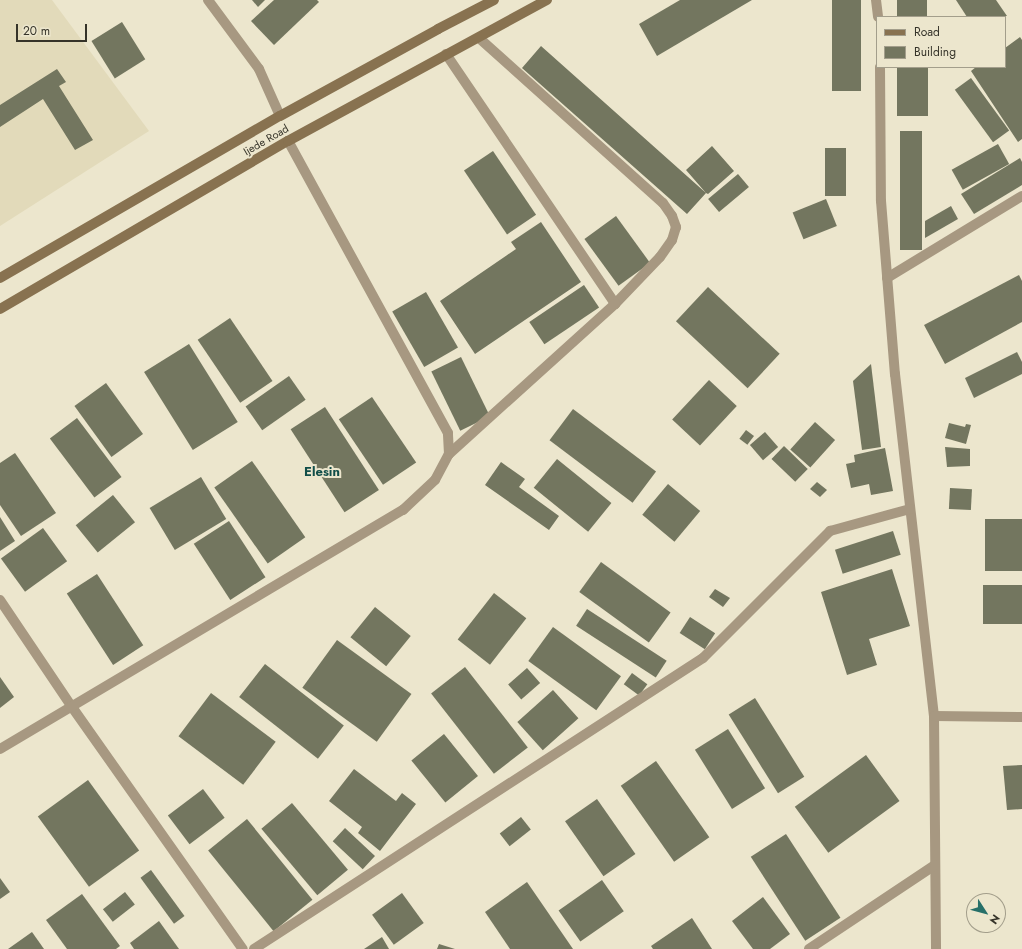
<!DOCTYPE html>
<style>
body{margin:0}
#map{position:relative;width:1022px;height:949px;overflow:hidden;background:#ece6cd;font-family:Jost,sans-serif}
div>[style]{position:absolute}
.built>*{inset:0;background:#e2daba}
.building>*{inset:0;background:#73765f;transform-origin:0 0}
.street>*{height:10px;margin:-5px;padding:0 5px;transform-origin:5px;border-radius:5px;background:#a79881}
.secondary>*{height:10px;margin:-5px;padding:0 5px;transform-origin:5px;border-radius:5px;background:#887250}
span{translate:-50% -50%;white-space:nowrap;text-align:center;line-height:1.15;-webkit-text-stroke:4px #ece6cd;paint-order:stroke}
.street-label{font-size:11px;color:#353329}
.quarter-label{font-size:13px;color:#114e49;font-weight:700}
.legend{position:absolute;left:876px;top:16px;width:130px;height:52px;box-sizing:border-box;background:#ece6cd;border:1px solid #a39e8b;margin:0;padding:5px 7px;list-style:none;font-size:12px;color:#353329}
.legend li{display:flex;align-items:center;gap:8px;height:20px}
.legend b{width:20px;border:1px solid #a39e8b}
.north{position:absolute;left:966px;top:893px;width:40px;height:40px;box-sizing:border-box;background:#ece6cd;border:1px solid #a39e8b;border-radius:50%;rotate:126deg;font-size:11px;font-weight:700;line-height:16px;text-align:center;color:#353329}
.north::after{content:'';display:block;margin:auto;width:14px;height:18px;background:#277069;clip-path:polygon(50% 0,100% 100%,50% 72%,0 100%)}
.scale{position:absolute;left:16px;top:24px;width:71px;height:18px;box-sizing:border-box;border:2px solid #353329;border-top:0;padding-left:5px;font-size:12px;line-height:14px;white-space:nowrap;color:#353329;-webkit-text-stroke:3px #ece6cd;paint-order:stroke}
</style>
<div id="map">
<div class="built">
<div style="clip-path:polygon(0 0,52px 0,149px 131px,0 226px)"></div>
</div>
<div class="building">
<div style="clip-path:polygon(252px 0,265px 0,258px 7px)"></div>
<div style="clip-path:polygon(274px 0,317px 0,319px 2px,274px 45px,251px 21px)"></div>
<div style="clip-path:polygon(680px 0,752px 0,657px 56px,639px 24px)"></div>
<div style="left:832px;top:0;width:29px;height:91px"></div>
<div style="left:897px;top:0;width:30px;height:17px"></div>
<div style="clip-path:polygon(956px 0,996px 0,1007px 16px,967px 17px)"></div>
<div style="left:122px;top:22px;width:44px;height:36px;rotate:58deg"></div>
<div style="clip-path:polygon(1020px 37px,1022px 40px,1022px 139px,1018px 142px,971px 71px,976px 67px,1005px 67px,1005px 48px)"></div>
<div style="clip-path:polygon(541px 46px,706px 193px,686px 170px,712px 146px,734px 171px,708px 194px,706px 193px,687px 214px,522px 68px)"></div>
<div style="left:897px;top:67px;width:31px;height:49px"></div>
<div style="clip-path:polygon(57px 69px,66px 82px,59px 86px,93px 140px,75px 150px,43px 99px,0 127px,0 105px)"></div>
<div style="left:971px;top:78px;width:65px;height:20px;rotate:54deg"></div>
<div style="left:900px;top:131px;width:22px;height:119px"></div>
<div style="left:998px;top:144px;width:23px;height:53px;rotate:61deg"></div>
<div style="left:825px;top:148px;width:21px;height:48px"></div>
<div style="left:493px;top:151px;width:77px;height:35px;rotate:56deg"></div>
<div style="clip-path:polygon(1020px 158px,1022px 162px,1022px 185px,974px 214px,961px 194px)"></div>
<div style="left:738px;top:174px;width:17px;height:39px;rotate:50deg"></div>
<div style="left:826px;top:199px;width:29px;height:36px;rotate:68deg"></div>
<div style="clip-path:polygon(951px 206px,958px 219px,925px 238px,925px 221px)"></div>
<div style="left:616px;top:216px;width:58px;height:39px;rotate:54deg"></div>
<div style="clip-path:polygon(541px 222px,581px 282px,475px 354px,440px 301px,516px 249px,511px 242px)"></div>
<div style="clip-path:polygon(1019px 275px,1022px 281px,1022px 322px,945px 364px,924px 325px)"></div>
<div style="left:584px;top:285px;width:27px;height:66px;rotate:56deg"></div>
<div style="left:708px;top:287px;width:98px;height:47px;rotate:43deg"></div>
<div style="left:426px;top:292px;width:64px;height:39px;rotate:60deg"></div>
<div style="left:230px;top:318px;width:76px;height:39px;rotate:56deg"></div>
<div style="left:189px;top:344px;width:92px;height:53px;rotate:58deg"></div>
<div style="clip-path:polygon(1017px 352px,1022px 362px,1022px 374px,974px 398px,965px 378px)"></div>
<div style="left:461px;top:357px;width:66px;height:33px;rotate:64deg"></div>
<div style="clip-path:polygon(871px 364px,881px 447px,862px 450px,853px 381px)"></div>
<div style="left:289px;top:376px;width:29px;height:53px;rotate:55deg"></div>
<div style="left:709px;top:380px;width:38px;height:54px;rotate:43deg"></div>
<div style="left:106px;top:383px;width:63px;height:39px;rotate:54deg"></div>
<div style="left:372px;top:397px;width:79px;height:40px;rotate:56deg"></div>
<div style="left:325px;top:407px;width:99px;height:41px;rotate:57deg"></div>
<div style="left:573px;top:409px;width:104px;height:39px;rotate:37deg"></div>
<div style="left:77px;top:418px;width:74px;height:34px;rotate:53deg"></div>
<div style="left:815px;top:422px;width:27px;height:37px;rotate:42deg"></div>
<div style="clip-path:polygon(949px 423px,965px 427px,966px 424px,971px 425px,966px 444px,945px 438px)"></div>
<div style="left:746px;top:430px;width:10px;height:11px;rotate:37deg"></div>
<div style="left:765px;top:432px;width:20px;height:20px;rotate:49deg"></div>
<div style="left:784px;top:446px;width:33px;height:18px;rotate:44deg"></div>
<div style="clip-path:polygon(945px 447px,970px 449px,970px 466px,947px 467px)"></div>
<div style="clip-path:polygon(885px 448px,893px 491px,871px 495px,869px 484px,851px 488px,846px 464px,855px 462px,854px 455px)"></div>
<div style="clip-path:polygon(15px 453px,56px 513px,21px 536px,0 505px,0 463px)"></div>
<div style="left:557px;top:459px;width:70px;height:37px;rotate:39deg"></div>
<div style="left:252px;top:461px;width:93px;height:46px;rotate:55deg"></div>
<div style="clip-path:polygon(501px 462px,525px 479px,519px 487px,559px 516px,549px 530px,485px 485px)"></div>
<div style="left:201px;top:477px;width:49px;height:60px;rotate:59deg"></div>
<div style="clip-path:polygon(817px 482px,827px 490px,820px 497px,810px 489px)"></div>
<div style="left:668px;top:484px;width:42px;height:40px;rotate:40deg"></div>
<div style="left:950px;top:488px;width:22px;height:21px;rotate:3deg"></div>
<div style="left:113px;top:495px;width:35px;height:48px;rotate:51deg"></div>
<div style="clip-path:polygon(0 517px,15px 541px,0 551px)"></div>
<div style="left:985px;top:519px;width:37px;height:52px"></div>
<div style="left:229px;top:521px;width:67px;height:42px;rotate:57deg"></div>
<div style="left:43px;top:528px;width:41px;height:52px;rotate:54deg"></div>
<div style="left:893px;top:531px;width:25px;height:61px;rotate:72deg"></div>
<div style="left:601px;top:562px;width:86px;height:37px;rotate:36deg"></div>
<div style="clip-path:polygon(892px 569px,910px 626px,869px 639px,877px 665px,847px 675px,821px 592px)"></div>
<div style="left:97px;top:574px;width:85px;height:36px;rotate:57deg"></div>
<div style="left:983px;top:585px;width:39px;height:39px"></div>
<div style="clip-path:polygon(715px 589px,730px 598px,723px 607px,709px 597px)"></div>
<div style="left:494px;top:593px;width:41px;height:59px;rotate:38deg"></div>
<div style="left:375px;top:607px;width:46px;height:39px;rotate:39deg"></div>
<div style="left:587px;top:609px;width:95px;height:20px;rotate:33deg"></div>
<div style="left:690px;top:617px;width:30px;height:19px;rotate:33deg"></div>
<div style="left:553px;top:627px;width:84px;height:42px;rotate:36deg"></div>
<div style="left:337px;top:640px;width:92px;height:59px;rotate:36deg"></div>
<div style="left:265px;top:664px;width:100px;height:42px;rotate:38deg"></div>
<div style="left:465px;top:667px;width:102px;height:43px;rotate:52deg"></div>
<div style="left:527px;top:668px;width:20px;height:25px;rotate:49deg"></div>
<div style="left:632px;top:673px;width:19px;height:14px;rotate:36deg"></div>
<div style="clip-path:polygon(0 677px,14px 697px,0 708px)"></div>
<div style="left:553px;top:690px;width:38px;height:48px;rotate:48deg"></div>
<div style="left:211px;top:693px;width:81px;height:54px;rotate:37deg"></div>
<div style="left:755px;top:698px;width:93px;height:31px;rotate:58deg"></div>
<div style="left:728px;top:729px;width:70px;height:39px;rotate:58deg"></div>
<div style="left:444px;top:734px;width:54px;height:42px;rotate:51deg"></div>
<div style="left:866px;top:755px;width:57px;height:88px;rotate:54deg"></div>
<div style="left:656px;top:761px;width:93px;height:43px;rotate:55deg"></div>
<div style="clip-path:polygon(1022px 765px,1022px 809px,1007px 810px,1003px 766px)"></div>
<div style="clip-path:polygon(354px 769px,396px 801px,402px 793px,416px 804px,380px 851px,358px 833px,362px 827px,329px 801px)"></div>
<div style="left:88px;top:780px;width:87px;height:62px;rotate:54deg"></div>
<div style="left:203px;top:789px;width:36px;height:44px;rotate:53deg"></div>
<div style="left:597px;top:799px;width:67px;height:39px;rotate:55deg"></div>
<div style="left:292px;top:803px;width:87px;height:40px;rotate:50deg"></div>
<div style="left:521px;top:817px;width:16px;height:27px;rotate:52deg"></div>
<div style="left:247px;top:819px;width:104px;height:50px;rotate:51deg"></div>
<div style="left:345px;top:828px;width:41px;height:18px;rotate:43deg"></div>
<div style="left:786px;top:834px;width:100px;height:42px;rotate:57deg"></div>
<div style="left:151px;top:870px;width:57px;height:13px;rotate:54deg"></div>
<div style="clip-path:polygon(0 878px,10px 892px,0 899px)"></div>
<div style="left:602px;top:880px;width:38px;height:53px;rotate:55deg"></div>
<div style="clip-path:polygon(527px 882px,573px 949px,510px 949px,485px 912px)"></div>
<div style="left:125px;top:892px;width:16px;height:28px;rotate:52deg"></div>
<div style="left:402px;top:893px;width:37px;height:37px;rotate:54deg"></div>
<div style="clip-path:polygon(82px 894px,120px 946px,116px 949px,67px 949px,46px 920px)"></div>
<div style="clip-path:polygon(763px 897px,790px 934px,770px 949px,753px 949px,732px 921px)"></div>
<div style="clip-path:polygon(692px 918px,712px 949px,653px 949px,651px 946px)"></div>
<div style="clip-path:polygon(159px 921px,179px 949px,134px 949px,130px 943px)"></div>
<div style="clip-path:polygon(32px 932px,44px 949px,8px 949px)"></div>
<div style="clip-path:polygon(382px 937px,389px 949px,364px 949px)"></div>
<div style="clip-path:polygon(439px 944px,455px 949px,437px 949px)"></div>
</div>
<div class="street">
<div style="left:208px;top:0;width:86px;rotate:53.5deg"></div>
<div style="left:259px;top:69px;width:51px;rotate:65.9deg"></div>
<div style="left:876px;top:0;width:17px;rotate:83deg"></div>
<div style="left:479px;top:38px;width:247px;rotate:41.9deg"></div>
<div style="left:663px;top:203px;width:16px;rotate:55deg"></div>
<div style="left:672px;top:216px;width:12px;rotate:70deg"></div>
<div style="left:676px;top:227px;width:14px;rotate:107deg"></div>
<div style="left:672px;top:240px;width:21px;rotate:125deg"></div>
<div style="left:660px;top:257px;width:65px;rotate:133.8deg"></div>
<div style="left:446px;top:54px;width:302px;rotate:55.9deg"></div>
<div style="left:615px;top:304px;width:224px;rotate:137.9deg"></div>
<div style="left:880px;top:67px;width:134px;rotate:89.6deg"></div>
<div style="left:881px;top:201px;width:174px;rotate:85.4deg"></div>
<div style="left:895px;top:374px;width:344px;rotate:83.5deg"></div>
<div style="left:934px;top:716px;width:233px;rotate:89.5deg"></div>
<div style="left:887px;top:278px;width:158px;rotate:-31.3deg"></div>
<div style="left:0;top:600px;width:129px;rotate:56.1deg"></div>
<div style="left:72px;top:707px;width:296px;rotate:54.8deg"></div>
<div style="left:934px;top:716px;width:88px;rotate:0.7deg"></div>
<div style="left:0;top:749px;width:469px;rotate:-30.7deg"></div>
<div style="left:403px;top:510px;width:44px;rotate:-43.2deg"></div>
<div style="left:435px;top:480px;width:30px;rotate:-62deg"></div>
<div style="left:449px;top:454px;width:21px;rotate:-93deg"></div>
<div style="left:448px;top:433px;width:333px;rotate:-118.7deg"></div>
<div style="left:254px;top:949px;width:535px;rotate:-32.95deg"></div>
<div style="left:703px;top:658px;width:180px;rotate:-45deg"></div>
<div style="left:830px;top:531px;width:83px;rotate:-15.4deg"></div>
<div style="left:809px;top:949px;width:151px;rotate:-33.7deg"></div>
</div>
<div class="secondary">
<div style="left:0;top:278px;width:323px;rotate:-30.1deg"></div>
<div style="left:280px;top:116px;width:180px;rotate:-28.8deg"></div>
<div style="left:438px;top:29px;width:63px;rotate:-27.4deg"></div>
<div style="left:0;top:309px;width:333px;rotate:-30.3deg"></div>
<div style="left:288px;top:141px;width:295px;rotate:-28.6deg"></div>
</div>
<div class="street-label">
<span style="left:266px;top:140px;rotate:-30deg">Ijede Road</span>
</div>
<div class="quarter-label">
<span style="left:322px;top:472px">Elesin</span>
</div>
<ul class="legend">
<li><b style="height:5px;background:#887250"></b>Road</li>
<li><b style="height:11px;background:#73765f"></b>Building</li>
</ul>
<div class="north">N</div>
<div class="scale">20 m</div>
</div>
